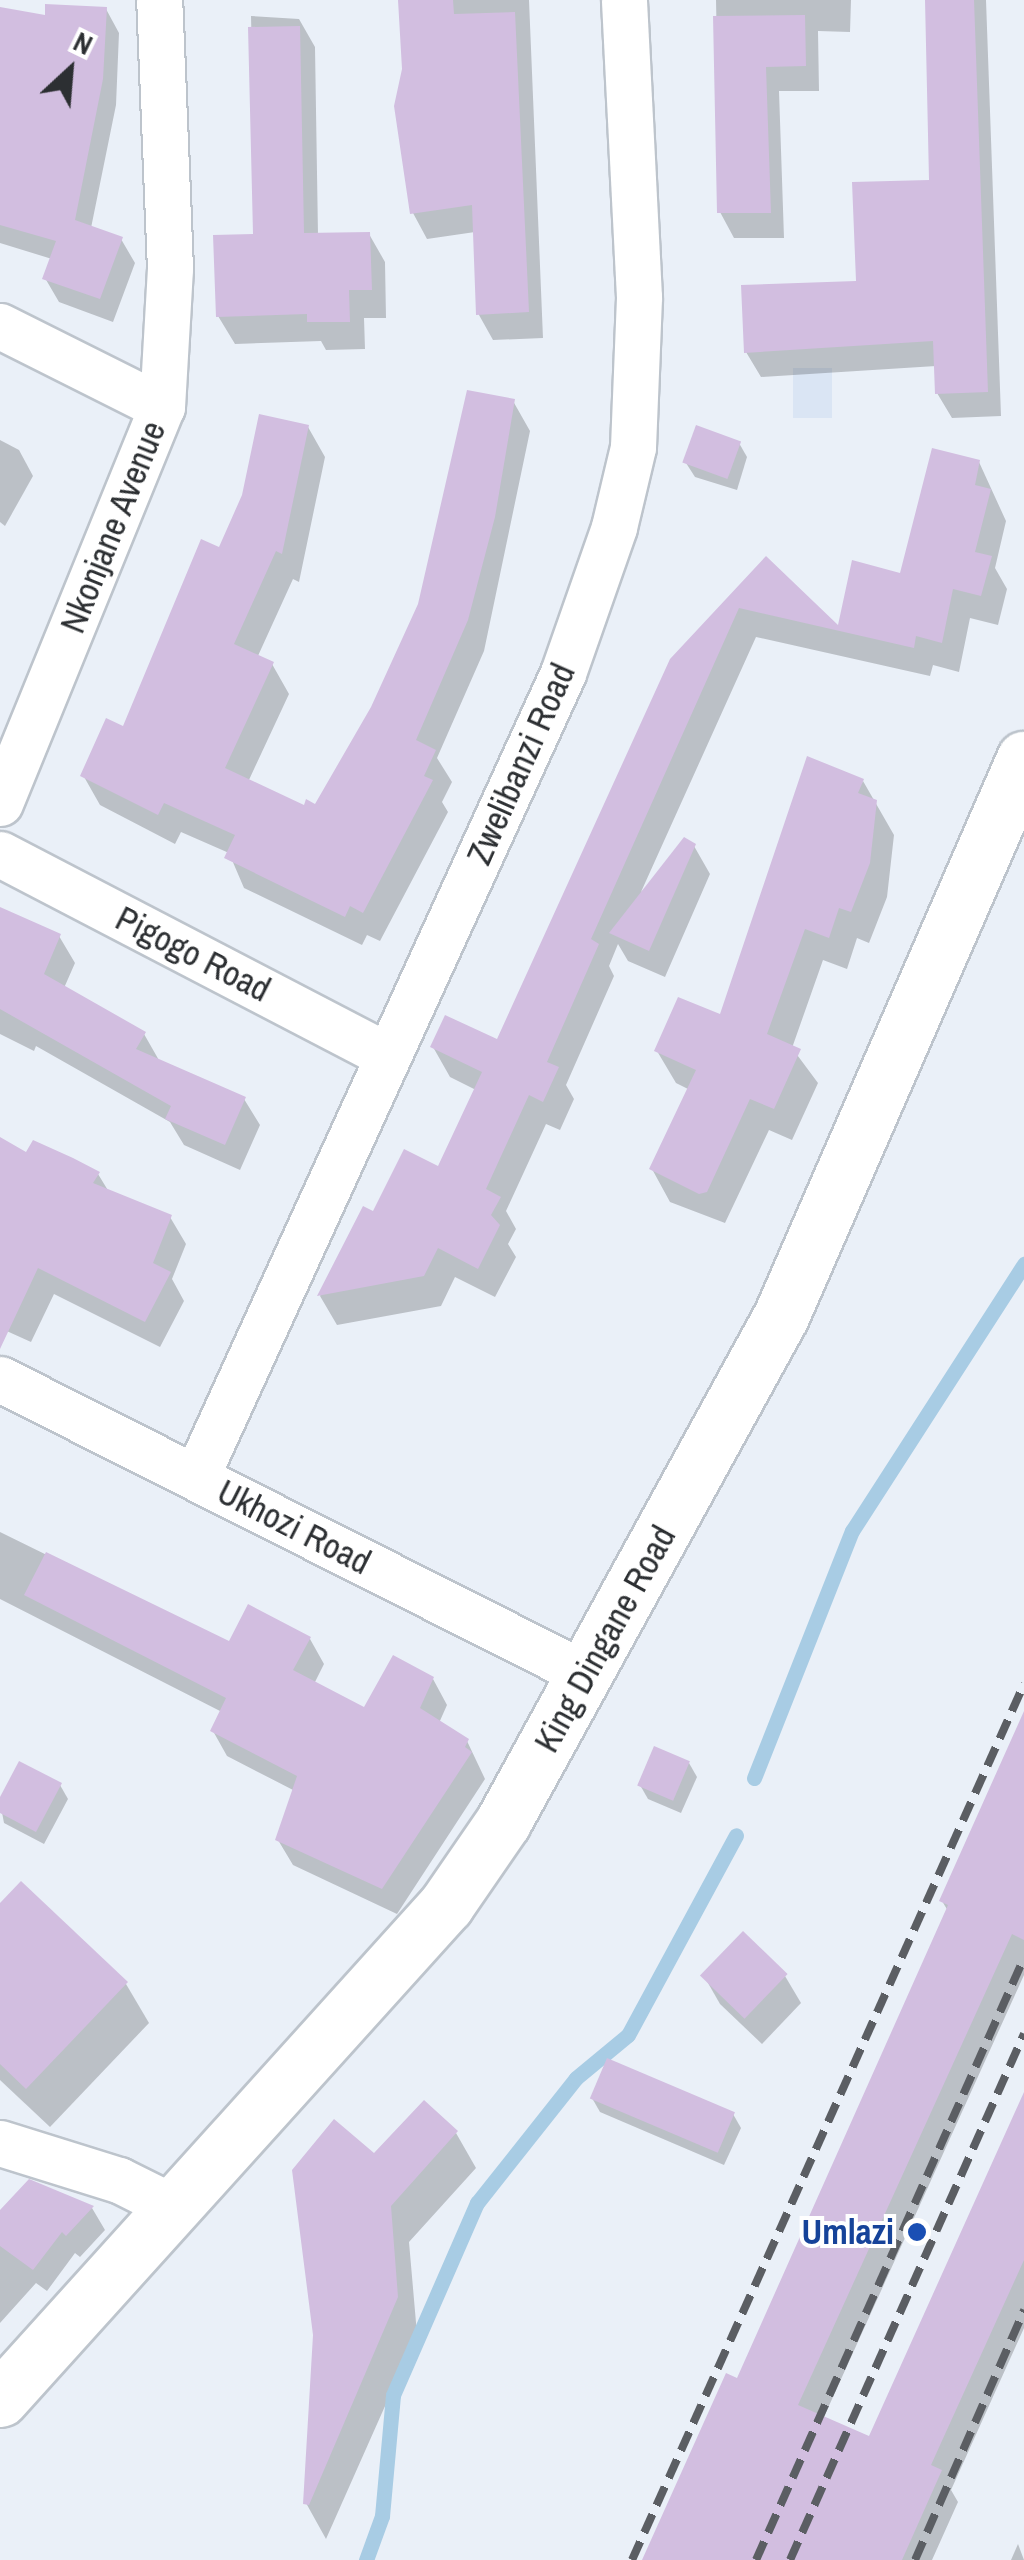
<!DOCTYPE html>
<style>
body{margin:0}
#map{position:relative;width:1024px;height:2560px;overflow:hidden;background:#eaf0f8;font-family:"Archivo Narrow",sans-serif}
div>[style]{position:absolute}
.built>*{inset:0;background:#dae5f4;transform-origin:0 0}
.shadow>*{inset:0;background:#0003}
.stream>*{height:15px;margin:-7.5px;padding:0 7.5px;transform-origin:7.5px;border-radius:7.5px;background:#a8cce4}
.building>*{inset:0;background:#d2bee0;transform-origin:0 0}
.roads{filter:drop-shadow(2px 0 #bdc4cc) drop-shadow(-2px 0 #bdc4cc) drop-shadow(0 2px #bdc4cc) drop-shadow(0 -2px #bdc4cc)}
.street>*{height:45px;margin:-22.5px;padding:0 22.5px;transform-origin:22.5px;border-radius:22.5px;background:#fff}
.secondary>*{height:55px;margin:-27.5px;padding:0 27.5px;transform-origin:27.5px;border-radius:27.5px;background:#fff}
.rail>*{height:8px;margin-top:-4px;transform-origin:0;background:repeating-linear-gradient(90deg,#5b5e63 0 20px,transparent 0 30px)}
.dots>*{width:28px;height:28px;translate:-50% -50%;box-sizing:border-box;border:5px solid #fff;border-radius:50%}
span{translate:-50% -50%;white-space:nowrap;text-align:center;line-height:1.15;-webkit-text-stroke:8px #fff;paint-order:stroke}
.street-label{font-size:35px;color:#2c2f32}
.transit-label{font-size:35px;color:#164399;font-weight:700}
.right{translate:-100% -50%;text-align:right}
.north{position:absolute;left:20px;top:20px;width:100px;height:100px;-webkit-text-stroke:8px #fff;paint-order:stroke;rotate:26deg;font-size:28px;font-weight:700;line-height:40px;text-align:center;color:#2c2f32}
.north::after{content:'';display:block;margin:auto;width:35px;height:45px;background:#2c2f32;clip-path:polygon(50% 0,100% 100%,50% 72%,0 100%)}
</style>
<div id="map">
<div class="built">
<div style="left:793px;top:368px;width:39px;height:50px"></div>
</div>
<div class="shadow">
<div style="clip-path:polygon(400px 0,529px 0,543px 338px,493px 340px,479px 315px,475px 232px,427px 239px,413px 213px)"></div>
<div style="clip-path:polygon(716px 0,851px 0,850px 32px,818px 31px,819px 91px,779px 91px,784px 238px,734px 238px,720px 212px)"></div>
<div style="clip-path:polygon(927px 0,986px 0,1001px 416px,952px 418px,937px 393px,936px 366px,761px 377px,746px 352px,859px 284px,932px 182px)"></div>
<div style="clip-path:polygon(0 9px,47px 18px,106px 9px,119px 33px,116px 105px,91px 228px,121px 239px,135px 263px,113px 322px,59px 302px,45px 278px,52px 259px,0 243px)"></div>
<div style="clip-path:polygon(251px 16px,299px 19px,315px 47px,318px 235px,369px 234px,385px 262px,386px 318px,364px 318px,365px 349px,326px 350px,321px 341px,235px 344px,218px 316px,256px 236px)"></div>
<div style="clip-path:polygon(513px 401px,530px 431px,484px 651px,437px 758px,452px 782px,442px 802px,448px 812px,380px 941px,367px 935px,362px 945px,244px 888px,229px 853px,181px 832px,175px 844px,100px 805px,83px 775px,124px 730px,220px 550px,308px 427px,325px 457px,299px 582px,293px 579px,257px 658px,272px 664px,289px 694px,248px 782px,305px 809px,316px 807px,374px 708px)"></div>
<div style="clip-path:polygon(0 440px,19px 450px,33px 476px,5px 526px,0 522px)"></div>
<div style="clip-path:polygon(739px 443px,747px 457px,737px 490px,695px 477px,686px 463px)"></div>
<div style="clip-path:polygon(979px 462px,1006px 521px,995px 568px,1007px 589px,998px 625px,970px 618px,959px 672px,933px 665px,930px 676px,756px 637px,641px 892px,694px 846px,710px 874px,665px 977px,628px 961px,618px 944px,609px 966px,614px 976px,566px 1085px,574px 1099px,560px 1130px,546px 1124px,506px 1211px,516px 1229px,508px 1244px,516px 1257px,495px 1297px,455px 1277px,441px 1306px,337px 1325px,320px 1296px,364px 1209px,374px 1214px,440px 1169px,476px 1090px,450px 1077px,433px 1047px,499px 1042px,672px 660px,766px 560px,840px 630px,902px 576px)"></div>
<div style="clip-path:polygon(863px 781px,894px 835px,887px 897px,869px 943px,857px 938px,847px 969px,823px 960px,792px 1048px,818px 1083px,792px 1140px,769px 1130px,725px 1223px,670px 1202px,652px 1169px,690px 1090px,676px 1083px,657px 1051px,722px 1017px)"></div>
<div style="clip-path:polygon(0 910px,59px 936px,75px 963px,64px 988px,144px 1034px,160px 1062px,244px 1099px,260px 1125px,240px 1170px,184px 1145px,170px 1122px,36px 1046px,34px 1051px,0 1034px)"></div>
<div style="clip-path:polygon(0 1152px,98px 1174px,109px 1192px,170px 1217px,186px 1244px,172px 1279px,184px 1301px,160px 1347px,54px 1294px,31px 1342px,0 1328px)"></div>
<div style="clip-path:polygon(0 1532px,230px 1645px,310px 1639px,324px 1664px,314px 1684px,365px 1710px,433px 1679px,447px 1705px,439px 1723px,467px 1741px,485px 1779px,397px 1914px,293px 1865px,278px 1840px,295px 1791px,227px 1756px,213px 1731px,222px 1712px,0 1599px)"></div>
<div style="clip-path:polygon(1024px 1753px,1024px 1975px,823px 2419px,870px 2440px,1024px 2098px,1024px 2328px,951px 2490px,958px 2502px,932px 2560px,645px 2560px,738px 2381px,948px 1911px,942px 1901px)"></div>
<div style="clip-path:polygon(689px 1763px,697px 1777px,681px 1813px,648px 1799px,640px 1785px)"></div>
<div style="clip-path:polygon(60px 1785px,68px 1799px,44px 1844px,4px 1823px,0 1802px)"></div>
<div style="clip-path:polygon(0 1906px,126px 1984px,149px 2023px,50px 2127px,0 2080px)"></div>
<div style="clip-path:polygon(704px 1976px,785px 1976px,801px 2003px,762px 2044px,720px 2004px)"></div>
<div style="clip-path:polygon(592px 2098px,733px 2114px,741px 2128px,724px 2165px,600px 2112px)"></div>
<div style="clip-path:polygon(456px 2133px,476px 2168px,409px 2242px,417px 2334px,326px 2539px,306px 2503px,375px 2156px)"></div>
<div style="clip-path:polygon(30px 2182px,92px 2208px,105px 2230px,80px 2257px,75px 2253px,47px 2291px,36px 2283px,0 2323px,0 2217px)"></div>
<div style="clip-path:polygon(1018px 2544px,1024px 2560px,1011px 2560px)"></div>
</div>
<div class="stream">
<div style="left:754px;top:1778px;width:266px;rotate:-68.4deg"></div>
<div style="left:852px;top:1531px;width:318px;rotate:-57.2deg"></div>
<div style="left:366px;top:2560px;width:47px;rotate:-70deg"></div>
<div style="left:382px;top:2516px;width:121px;rotate:-84.8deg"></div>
<div style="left:393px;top:2395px;width:210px;rotate:-66.4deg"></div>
<div style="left:477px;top:2203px;width:159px;rotate:-51.6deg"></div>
<div style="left:576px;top:2078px;width:67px;rotate:-39.6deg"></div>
<div style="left:628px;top:2035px;width:227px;rotate:-61.6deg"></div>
</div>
<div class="building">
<div style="clip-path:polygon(398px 0,453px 0,454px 14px,515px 12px,529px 312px,476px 315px,472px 205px,410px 214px,394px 106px,402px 69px)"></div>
<div style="clip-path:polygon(925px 0,974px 0,988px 392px,935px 394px,933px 341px,744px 353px,741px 285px,856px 281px,852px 182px,929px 180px)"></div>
<div style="clip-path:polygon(45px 4px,107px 7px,103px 79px,75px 220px,123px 237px,100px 299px,42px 279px,56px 241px,0 225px,0 7px,45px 15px)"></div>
<div style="clip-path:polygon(805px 15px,806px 66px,766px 67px,771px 213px,717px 213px,713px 16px)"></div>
<div style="clip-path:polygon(300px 26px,304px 233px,370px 232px,372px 290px,349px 290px,350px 322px,307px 322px,307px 314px,216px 317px,213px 235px,253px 234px,248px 27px)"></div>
<div style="clip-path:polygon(467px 390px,515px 399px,495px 517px,468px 620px,416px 740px,436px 750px,424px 776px,433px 780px,363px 913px,350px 906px,345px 917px,224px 858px,235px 835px,164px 803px,158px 815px,80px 776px,106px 718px,123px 726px,201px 539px,219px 547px,242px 495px,259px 414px,309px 425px,282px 554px,276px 551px,234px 644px,274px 662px,225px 768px,304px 805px,306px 799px,315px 804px,371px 707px,418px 604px)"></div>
<div style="left:696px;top:425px;width:48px;height:40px;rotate:20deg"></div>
<div style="clip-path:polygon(932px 448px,980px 460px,975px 485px,991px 489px,975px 552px,992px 556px,981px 596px,953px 589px,942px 643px,916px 636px,914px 648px,739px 608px,591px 939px,599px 944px,547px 1062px,559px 1067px,543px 1102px,529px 1095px,486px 1189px,501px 1197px,491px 1215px,500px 1225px,478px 1269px,438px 1248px,424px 1276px,317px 1296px,363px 1206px,373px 1211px,404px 1149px,438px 1166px,482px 1072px,430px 1047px,445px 1015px,497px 1039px,670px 659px,766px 556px,838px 625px,852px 560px,900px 573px)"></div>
<div style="clip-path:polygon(807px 756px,864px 779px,858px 793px,877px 800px,870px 863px,851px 912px,839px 908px,829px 938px,805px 929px,767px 1034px,801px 1049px,774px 1109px,750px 1099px,707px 1192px,699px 1194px,649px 1169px,696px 1070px,654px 1051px,678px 997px,720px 1014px)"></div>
<div style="clip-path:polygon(684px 837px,696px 844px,649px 951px,609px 933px)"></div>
<div style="clip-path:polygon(0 907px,61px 934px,44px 974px,146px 1032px,136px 1049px,246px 1097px,225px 1145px,165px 1119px,171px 1106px,0 1009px)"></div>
<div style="clip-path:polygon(0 1137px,26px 1152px,33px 1140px,73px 1158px,100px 1172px,93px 1183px,172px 1215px,153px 1263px,171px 1272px,145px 1322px,38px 1268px,0 1349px)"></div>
<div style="clip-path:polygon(46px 1552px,229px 1641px,248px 1604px,311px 1637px,293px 1670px,364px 1707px,393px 1655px,434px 1677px,420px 1708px,469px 1739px,465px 1747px,472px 1752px,382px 1889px,275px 1840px,297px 1776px,210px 1731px,226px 1698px,24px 1595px)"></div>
<div style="clip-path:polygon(1024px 1711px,1024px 1940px,1012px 1934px,798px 2405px,869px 2436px,1024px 2092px,1024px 2260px,931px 2465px,942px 2470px,902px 2560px,642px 2560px,726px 2373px,737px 2378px,948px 1905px,939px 1901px)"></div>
<div style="left:654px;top:1746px;width:39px;height:43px;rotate:23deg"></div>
<div style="clip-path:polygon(19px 1761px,62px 1783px,36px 1832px,0 1813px,0 1797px)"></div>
<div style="clip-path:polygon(21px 1881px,128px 1982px,26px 2089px,0 2064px,0 1903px)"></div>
<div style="left:743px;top:1931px;width:62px;height:62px;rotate:44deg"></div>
<div style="left:607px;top:2058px;width:139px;height:44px;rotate:23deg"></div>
<div style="clip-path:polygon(424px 2100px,458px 2131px,391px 2206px,398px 2297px,309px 2505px,303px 2504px,313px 2335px,292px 2170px,334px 2119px,374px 2153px)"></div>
<div style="clip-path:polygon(29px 2179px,94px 2206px,66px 2236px,62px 2232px,33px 2270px,0 2246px,0 2210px)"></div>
</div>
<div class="roads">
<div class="street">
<div style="left:0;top:326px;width:181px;rotate:26.6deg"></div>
<div style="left:0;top:803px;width:428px;rotate:-67.8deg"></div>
<div style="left:162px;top:407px;width:138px;rotate:-86.7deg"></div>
<div style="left:170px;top:269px;width:269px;rotate:-92.3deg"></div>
<div style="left:0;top:854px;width:434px;rotate:27.5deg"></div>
<div style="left:0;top:1379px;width:657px;rotate:26.76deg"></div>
<div style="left:196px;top:1477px;width:884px;rotate:-65.46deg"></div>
<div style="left:563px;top:673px;width:155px;rotate:-70.7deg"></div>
<div style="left:614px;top:527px;width:82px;rotate:-76.6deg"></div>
<div style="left:633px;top:447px;width:150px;rotate:-87.7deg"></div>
<div style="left:639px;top:297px;width:297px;rotate:-92.9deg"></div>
<div style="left:0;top:2143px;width:125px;rotate:17.3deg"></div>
<div style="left:119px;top:2180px;width:63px;rotate:26.6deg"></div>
</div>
<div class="secondary">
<div style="left:0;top:2399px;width:666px;rotate:-47.92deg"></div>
<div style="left:446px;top:1905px;width:101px;rotate:-55.5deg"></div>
<div style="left:503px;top:1822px;width:577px;rotate:-61.22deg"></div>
<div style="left:781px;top:1316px;width:608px;rotate:-66.43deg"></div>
</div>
</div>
<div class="rail">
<div style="left:632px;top:2560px;width:960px;rotate:-65.89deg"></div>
<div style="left:756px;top:2560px;width:659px;rotate:-66deg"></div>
<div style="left:790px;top:2560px;width:576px;rotate:-66.02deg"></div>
<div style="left:915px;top:2560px;width:273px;rotate:-66.4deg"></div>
</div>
<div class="dots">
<div style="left:917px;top:2232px;background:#1a4fb4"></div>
</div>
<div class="street-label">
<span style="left:113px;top:527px;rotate:-68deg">Nkonjane Avenue</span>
<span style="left:521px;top:764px;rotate:-66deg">Zwelibanzi Road</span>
<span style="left:193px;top:954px;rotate:27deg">Pigogo Road</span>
<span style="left:294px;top:1527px;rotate:27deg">Ukhozi Road</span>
<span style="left:605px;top:1639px;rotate:-61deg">King Dingane Road</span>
</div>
<div class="transit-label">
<span class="right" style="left:894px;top:2232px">Umlazi</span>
</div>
<div class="north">N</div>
</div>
